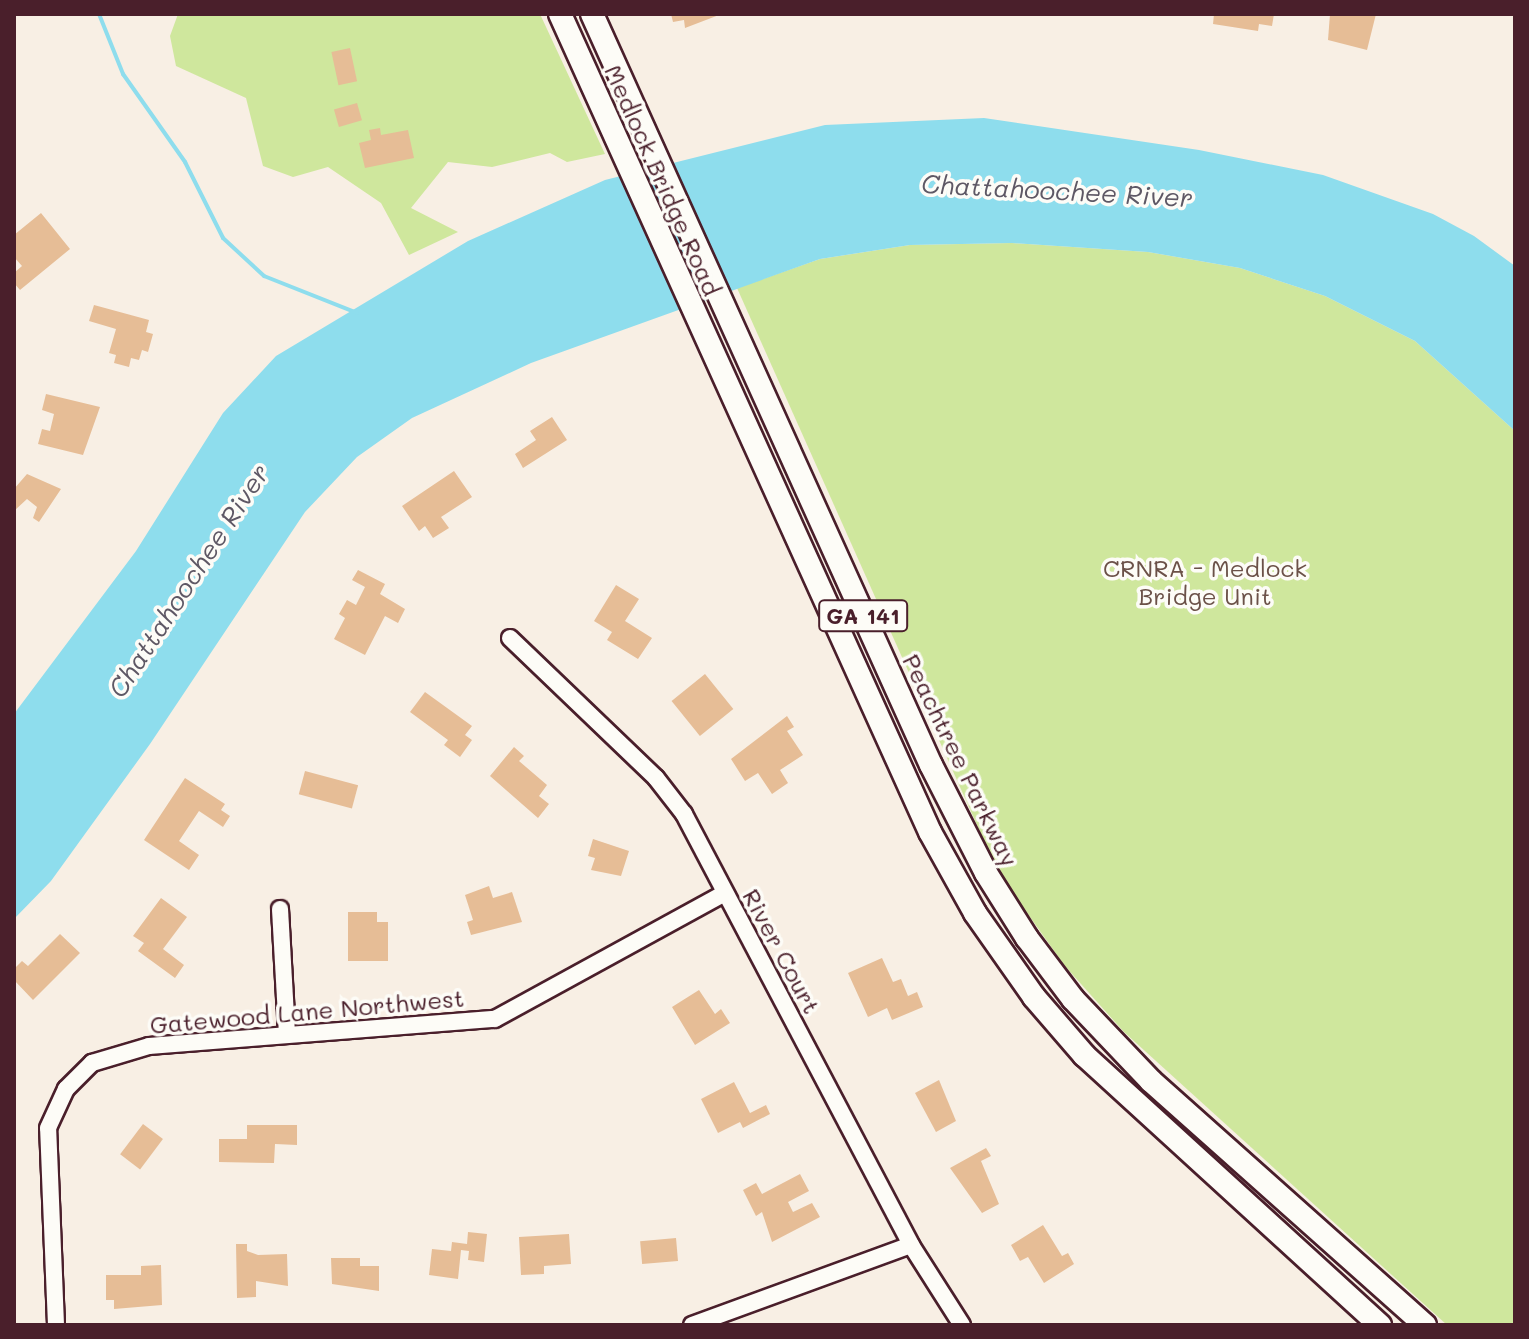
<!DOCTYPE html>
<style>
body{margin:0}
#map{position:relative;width:1529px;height:1339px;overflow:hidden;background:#f8efe4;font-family:Mali,sans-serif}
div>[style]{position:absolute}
.green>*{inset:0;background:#cfe79d}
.water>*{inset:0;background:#8edded}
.stream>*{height:4px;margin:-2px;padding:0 2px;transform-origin:2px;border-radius:2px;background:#8edded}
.building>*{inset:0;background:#e6bd96;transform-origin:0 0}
.roads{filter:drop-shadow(2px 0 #4a1f2b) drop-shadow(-2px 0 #4a1f2b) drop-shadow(0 2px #4a1f2b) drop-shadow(0 -2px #4a1f2b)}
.minor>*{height:16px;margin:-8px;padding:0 8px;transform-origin:8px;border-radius:8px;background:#fdfcf7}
.highway>*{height:22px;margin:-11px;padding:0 11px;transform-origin:11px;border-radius:11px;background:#fdfcf7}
span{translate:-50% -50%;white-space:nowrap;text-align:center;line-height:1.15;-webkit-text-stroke:7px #fdfcf7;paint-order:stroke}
.shield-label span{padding:2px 6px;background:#fdfcf7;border:2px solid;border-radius:6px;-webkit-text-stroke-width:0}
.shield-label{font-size:22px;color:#4a1f2b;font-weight:700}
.street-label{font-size:24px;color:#4a1f2b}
.park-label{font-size:24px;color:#6b5148}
.water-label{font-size:26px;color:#5e5865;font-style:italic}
.frame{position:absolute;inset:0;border:16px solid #4a1f2b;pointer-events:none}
</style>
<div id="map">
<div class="green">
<div style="clip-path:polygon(178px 14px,540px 14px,605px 154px,567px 162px,550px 153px,492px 167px,448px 162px,411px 208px,458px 232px,409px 255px,381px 203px,328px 167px,293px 177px,263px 166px,246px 98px,176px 66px,170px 36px)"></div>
<div style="clip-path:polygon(1012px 243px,1148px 252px,1240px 268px,1325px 296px,1415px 341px,1515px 431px,1515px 1325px,1447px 1325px,1124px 1032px,1064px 965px,998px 872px,737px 288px,820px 259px,910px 245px)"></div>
</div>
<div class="water">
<div style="clip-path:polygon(984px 118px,1199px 150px,1323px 175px,1433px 214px,1474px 236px,1515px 266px,1515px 431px,1415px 341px,1325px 296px,1240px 268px,1148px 252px,1012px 243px,910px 245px,820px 259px,531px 363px,412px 418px,357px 457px,305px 512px,150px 744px,51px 881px,14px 919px,14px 714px,136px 551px,223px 413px,276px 356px,468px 241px,605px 180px,825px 125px)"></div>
</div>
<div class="stream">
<div style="left:99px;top:14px;width:65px;rotate:68.2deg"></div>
<div style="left:123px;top:74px;width:108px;rotate:54.8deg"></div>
<div style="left:185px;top:162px;width:85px;rotate:63.4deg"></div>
<div style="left:223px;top:238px;width:56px;rotate:42.8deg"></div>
<div style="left:264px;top:276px;width:100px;rotate:21.7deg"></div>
</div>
<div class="building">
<div style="clip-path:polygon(671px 14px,719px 14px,719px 15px,685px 28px,684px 20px,673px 22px)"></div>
<div style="clip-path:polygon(1214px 14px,1274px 14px,1272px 26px,1259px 24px,1258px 31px,1213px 24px)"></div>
<div style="clip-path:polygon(1330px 14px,1376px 14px,1367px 50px,1328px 40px)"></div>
<div style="left:350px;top:48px;width:34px;height:19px;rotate:78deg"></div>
<div style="left:357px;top:103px;width:18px;height:24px;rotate:74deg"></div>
<div style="clip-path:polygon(380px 128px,381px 135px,408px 130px,414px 158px,365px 168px,359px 143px,371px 140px,369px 130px)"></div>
<div style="clip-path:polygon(41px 213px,70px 249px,20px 290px,14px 283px,14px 273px,22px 266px,14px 257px,14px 235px)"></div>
<div style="clip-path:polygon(94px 305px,149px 320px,146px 332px,153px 334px,148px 352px,142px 350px,139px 360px,131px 358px,129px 367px,114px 363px,116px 355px,109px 353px,116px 329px,89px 321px)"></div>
<div style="clip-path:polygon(46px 394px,100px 407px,83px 455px,38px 444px,42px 429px,50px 431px,54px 414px,42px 410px)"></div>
<div style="clip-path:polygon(552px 417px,567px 440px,523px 468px,515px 454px,536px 440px,530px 431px)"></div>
<div style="clip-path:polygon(454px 471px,472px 497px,441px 517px,449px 528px,433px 538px,425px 526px,419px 531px,402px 506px)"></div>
<div style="clip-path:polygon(27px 474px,61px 489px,39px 522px,33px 518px,37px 507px,27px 499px,14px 511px,14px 489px)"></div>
<div style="clip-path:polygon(358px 570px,385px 584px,380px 594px,405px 609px,398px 623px,385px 616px,365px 655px,334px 639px,345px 618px,339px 614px,347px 600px,356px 605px,365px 587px,352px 580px)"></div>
<div style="clip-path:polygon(616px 585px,639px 599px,625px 621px,652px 638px,638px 659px,607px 640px,612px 632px,594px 621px)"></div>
<div style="left:705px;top:674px;width:45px;height:43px;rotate:51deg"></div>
<div style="clip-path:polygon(425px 692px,472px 726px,465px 735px,472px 740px,460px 757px,444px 745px,448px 740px,410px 712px)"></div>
<div style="clip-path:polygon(787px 716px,794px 727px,787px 731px,803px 755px,780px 770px,788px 783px,772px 794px,758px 773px,745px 781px,731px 759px)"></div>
<div style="clip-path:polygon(514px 747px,524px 756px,519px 761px,547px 785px,539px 796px,549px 804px,538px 818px,490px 776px)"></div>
<div style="left:305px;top:771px;width:55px;height:24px;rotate:15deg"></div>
<div style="clip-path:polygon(185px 778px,225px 804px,221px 810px,230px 816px,223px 827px,199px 811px,179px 841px,199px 855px,189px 870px,144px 840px)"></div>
<div style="clip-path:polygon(593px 839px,629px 851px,621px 876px,591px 870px,595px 858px,588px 856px)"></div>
<div style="clip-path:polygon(489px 886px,493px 898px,512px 892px,522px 922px,471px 935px,467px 922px,473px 920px,465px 895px)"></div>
<div style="clip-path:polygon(161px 898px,187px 917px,163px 949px,184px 965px,175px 978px,138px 951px,144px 943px,133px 936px)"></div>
<div style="clip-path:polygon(348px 912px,377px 912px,377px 922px,388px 922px,388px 961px,348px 961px)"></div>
<div style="clip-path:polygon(60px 934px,80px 953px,33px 1000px,14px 980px,14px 969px,22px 961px,28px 966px)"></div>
<div style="clip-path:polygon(882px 958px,893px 982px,901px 979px,908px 996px,917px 992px,923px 1007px,892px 1020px,887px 1008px,868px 1017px,848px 973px)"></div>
<div style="clip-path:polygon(699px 990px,715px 1014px,721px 1009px,730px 1023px,695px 1045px,672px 1007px)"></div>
<div style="clip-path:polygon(939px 1080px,956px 1121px,936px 1132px,915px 1093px)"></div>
<div style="clip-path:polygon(734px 1082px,750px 1113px,766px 1105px,770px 1114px,743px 1128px,740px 1122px,718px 1133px,701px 1099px)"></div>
<div style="left:143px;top:1124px;width:25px;height:38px;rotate:37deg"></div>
<div style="clip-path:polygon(247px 1125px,297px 1125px,297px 1145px,275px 1144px,274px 1163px,219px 1162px,219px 1139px,247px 1139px)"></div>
<div style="clip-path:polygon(986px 1148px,991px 1156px,981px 1161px,999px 1204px,982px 1213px,950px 1168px)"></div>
<div style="clip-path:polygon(800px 1174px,809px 1191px,788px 1202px,793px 1212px,812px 1203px,820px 1217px,772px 1242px,762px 1212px,756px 1216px,743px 1190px,756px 1183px,762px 1194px)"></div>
<div style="clip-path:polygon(1043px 1225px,1062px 1256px,1068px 1253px,1074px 1264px,1044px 1283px,1028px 1257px,1020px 1261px,1011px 1245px)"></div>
<div style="clip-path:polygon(468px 1232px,487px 1234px,484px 1262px,468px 1260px,469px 1251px,461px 1250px,458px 1279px,429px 1275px,432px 1249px,451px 1251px,452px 1242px,467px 1244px)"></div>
<div style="clip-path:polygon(569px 1234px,571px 1264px,544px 1266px,544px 1274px,521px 1275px,519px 1237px)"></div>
<div style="left:676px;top:1238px;width:23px;height:36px;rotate:85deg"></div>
<div style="clip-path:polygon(236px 1244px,247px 1244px,247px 1251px,258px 1255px,287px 1254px,288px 1286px,256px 1281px,256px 1297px,237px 1298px)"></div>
<div style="clip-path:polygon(331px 1258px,360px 1258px,360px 1266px,379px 1266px,379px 1291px,332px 1284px)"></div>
<div style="clip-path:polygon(161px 1265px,162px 1305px,114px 1309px,114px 1300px,106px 1300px,106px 1275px,141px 1275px,141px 1266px)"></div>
</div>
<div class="roads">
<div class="minor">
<div style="left:510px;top:638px;width:202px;rotate:43.8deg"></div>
<div style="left:656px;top:778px;width:46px;rotate:52.1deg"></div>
<div style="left:684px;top:814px;width:487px;rotate:62.2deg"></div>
<div style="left:911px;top:1245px;width:95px;rotate:57.5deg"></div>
<div style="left:280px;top:909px;width:125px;rotate:86.8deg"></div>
<div style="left:56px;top:1325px;width:197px;rotate:-92.3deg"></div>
<div style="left:48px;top:1128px;width:43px;rotate:-65.2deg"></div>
<div style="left:66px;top:1089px;width:37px;rotate:-45deg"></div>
<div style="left:92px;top:1063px;width:59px;rotate:-16.6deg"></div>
<div style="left:149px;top:1046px;width:347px;rotate:-4.5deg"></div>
<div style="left:495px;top:1019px;width:262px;rotate:-28.7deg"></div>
<div style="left:692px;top:1325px;width:233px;rotate:-20.1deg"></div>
</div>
<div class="highway">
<div style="left:560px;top:14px;width:898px;rotate:65.66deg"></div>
<div style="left:930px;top:832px;width:93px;rotate:60.9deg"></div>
<div style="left:975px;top:913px;width:103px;rotate:54.9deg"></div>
<div style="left:1034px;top:997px;width:77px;rotate:49.2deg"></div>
<div style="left:1084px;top:1055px;width:401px;rotate:42.4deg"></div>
<div style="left:592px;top:14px;width:824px;rotate:65.71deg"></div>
<div style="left:931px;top:765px;width:121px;rotate:63deg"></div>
<div style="left:986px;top:873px;width:77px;rotate:57.8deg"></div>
<div style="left:1027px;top:938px;width:76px;rotate:53deg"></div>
<div style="left:1073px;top:999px;width:113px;rotate:46.4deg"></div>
<div style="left:1151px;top:1081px;width:367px;rotate:41.7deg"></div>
</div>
</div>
<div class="shield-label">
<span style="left:863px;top:616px">GA 141</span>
</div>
<div class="street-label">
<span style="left:663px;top:180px;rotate:66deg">Medlock Bridge Road</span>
<span style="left:961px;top:760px;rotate:64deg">Peachtree Parkway</span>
<span style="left:782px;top:951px;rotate:62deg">River Court</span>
<span style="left:307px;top:1011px;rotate:-5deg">Gatewood Lane Northwest</span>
</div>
<div class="park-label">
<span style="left:1205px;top:582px">CRNRA - Medlock<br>Bridge Unit</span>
</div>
<div class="water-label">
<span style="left:1057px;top:191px;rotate:3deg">Chattahoochee River</span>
<span style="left:189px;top:581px;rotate:-57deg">Chattahoochee River</span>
</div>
<div class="frame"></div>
</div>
